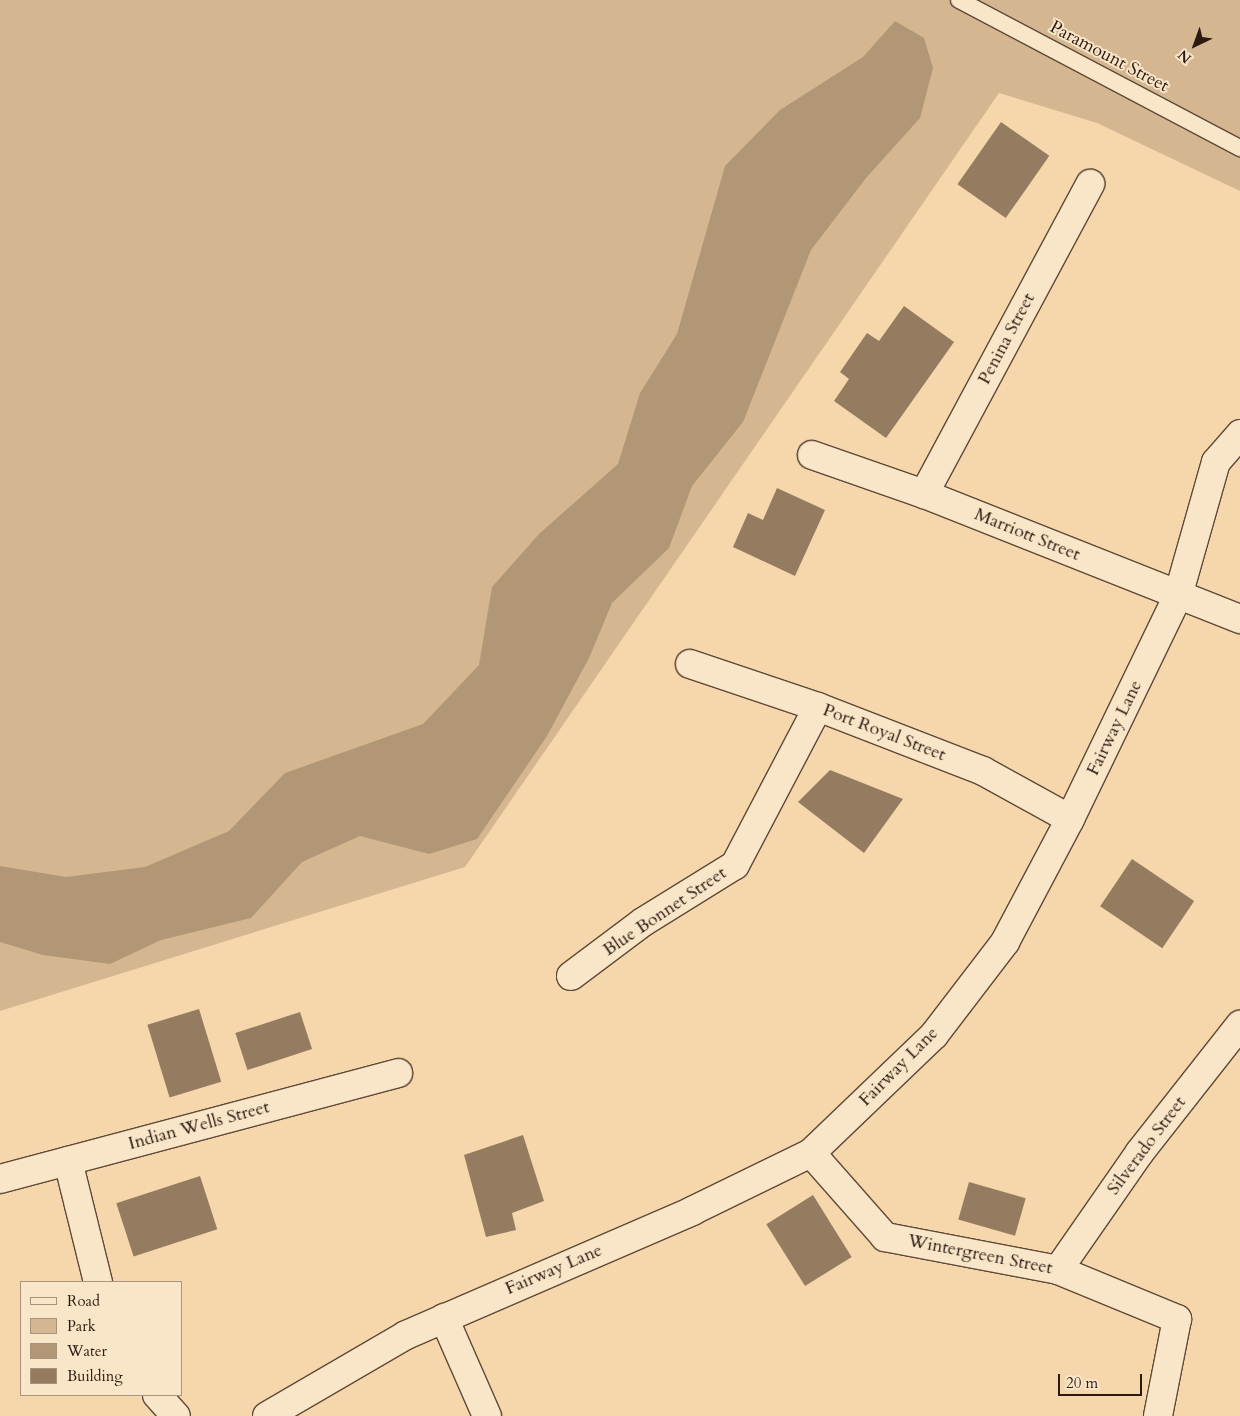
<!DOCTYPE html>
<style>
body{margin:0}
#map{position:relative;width:1240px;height:1416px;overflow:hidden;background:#f6d7ab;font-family:Cardo,serif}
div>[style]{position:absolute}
.green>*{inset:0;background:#d4b791}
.water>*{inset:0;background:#b19776}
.building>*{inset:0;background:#957c61;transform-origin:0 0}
.roads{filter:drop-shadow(1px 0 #5e4937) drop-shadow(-1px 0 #5e4937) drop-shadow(0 1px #5e4937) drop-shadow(0 -1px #5e4937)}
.lane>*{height:16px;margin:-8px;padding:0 8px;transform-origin:8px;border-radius:8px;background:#f9e5c8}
.street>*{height:28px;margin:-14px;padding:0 14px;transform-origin:14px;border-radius:14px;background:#f9e5c8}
span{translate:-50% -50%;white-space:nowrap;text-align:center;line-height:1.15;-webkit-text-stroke:4px #f9e5c8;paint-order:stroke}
.street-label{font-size:18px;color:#2c1a10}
.legend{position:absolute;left:20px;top:1281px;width:162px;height:115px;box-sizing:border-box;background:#f9e5c8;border:1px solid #a7947e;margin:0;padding:6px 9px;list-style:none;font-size:15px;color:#2c1a10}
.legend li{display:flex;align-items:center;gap:10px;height:25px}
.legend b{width:25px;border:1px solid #a7947e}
.north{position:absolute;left:1170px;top:20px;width:50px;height:50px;-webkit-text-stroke:4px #f9e5c8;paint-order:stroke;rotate:222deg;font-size:14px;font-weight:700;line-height:20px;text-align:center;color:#2c1a10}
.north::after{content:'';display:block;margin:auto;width:18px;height:22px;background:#2c1a10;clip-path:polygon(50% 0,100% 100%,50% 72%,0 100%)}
.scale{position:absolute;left:1058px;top:1374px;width:84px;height:22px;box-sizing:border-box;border:2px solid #2c1a10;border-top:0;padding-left:6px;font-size:15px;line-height:18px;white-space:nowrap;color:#2c1a10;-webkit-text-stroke:4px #f9e5c8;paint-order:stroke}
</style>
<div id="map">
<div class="green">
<div style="clip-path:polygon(0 0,1240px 0,1240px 191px,1097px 123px,999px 93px,465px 867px,0 1011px)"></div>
</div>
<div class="water">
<div style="clip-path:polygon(895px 21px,924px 38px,933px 68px,920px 118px,866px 178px,811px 250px,743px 422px,692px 486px,669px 548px,612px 603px,589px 658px,547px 736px,477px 839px,429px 854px,360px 836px,302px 862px,251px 918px,161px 940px,110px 964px,43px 955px,0 942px,0 866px,66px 877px,145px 867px,229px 831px,285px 773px,423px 724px,479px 665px,492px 587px,539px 534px,618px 464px,640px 393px,677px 334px,725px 166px,780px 110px,863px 57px)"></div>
</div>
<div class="building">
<div style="left:1001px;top:122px;width:59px;height:76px;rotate:35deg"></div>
<div style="clip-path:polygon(904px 306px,954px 342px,886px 438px,834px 401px,849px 379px,840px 372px,867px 333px,879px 341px)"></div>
<div style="clip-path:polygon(777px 488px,825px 510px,795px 576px,733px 547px,748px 513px,763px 520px)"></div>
<div style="clip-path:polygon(830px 770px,903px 799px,864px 853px,798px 802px)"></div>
<div style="left:1132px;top:859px;width:75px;height:57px;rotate:34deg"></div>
<div style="left:199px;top:1009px;width:76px;height:54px;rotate:73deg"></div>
<div style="left:300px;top:1012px;width:39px;height:68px;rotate:72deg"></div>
<div style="clip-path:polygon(523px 1135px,544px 1201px,512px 1213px,516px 1230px,486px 1237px,464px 1155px)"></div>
<div style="left:200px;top:1176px;width:56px;height:88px;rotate:72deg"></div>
<div style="left:969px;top:1182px;width:59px;height:39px;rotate:16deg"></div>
<div style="left:813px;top:1195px;width:73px;height:55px;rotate:58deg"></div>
</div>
<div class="roads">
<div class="lane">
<div style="left:959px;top:0;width:318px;rotate:27.8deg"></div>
</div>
<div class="street">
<div style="left:812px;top:455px;width:119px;rotate:19.2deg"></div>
<div style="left:924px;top:494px;width:340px;rotate:21.6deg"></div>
<div style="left:924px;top:494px;width:352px;rotate:-61.8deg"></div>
<div style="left:690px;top:664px;width:135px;rotate:18.6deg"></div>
<div style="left:818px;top:707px;width:177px;rotate:21.2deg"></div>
<div style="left:983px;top:771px;width:99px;rotate:28.9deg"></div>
<div style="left:571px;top:976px;width:90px;rotate:-36.9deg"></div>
<div style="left:643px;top:922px;width:108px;rotate:-31.8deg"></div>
<div style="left:735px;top:865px;width:178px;rotate:-62.3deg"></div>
<div style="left:811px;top:1153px;width:112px;rotate:48.6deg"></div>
<div style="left:885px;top:1237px;width:176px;rotate:10.8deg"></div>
<div style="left:1058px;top:1270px;width:129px;rotate:22.4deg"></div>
<div style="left:1177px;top:1319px;width:99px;rotate:101.1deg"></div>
<div style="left:68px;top:1161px;width:125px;rotate:76.1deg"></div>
<div style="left:0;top:1179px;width:412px;rotate:-14.9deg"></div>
<div style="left:1058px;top:1270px;width:144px;rotate:-55.2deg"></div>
<div style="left:1140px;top:1152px;width:162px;rotate:-51.8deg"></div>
<div style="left:444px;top:1318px;width:107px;rotate:66.3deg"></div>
<div style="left:157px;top:1395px;width:28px;rotate:48deg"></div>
<div style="left:267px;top:1416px;width:161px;rotate:-30.2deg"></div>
<div style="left:406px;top:1335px;width:312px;rotate:-23.4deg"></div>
<div style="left:692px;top:1211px;width:132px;rotate:-26deg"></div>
<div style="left:811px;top:1153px;width:170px;rotate:-43.8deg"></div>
<div style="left:934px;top:1035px;width:117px;rotate:-52.6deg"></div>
<div style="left:1005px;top:942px;width:139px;rotate:-62.1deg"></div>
<div style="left:1070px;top:819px;width:248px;rotate:-64.2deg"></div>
<div style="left:1178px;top:596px;width:139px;rotate:-74.2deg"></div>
<div style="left:1216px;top:462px;width:37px;rotate:-49deg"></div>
</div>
</div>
<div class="street-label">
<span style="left:1109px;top:57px;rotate:28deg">Paramount Street</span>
<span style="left:1007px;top:339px;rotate:-62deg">Penina Street</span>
<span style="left:1027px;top:535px;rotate:22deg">Marriott Street</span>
<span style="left:1115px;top:728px;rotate:-64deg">Fairway Lane</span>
<span style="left:884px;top:733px;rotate:21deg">Port Royal Street</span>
<span style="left:665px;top:912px;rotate:-34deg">Blue Bonnet Street</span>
<span style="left:899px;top:1067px;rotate:-45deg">Fairway Lane</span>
<span style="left:199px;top:1126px;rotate:-15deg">Indian Wells Street</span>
<span style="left:1147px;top:1146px;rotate:-53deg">Silverado Street</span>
<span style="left:980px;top:1255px;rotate:11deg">Wintergreen Street</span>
<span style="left:554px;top:1270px;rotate:-23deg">Fairway Lane</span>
</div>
<ul class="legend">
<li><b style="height:6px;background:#f9e5c8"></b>Road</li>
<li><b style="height:14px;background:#d4b791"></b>Park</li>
<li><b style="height:14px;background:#b19776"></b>Water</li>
<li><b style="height:14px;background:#957c61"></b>Building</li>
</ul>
<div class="north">N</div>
<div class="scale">20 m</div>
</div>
